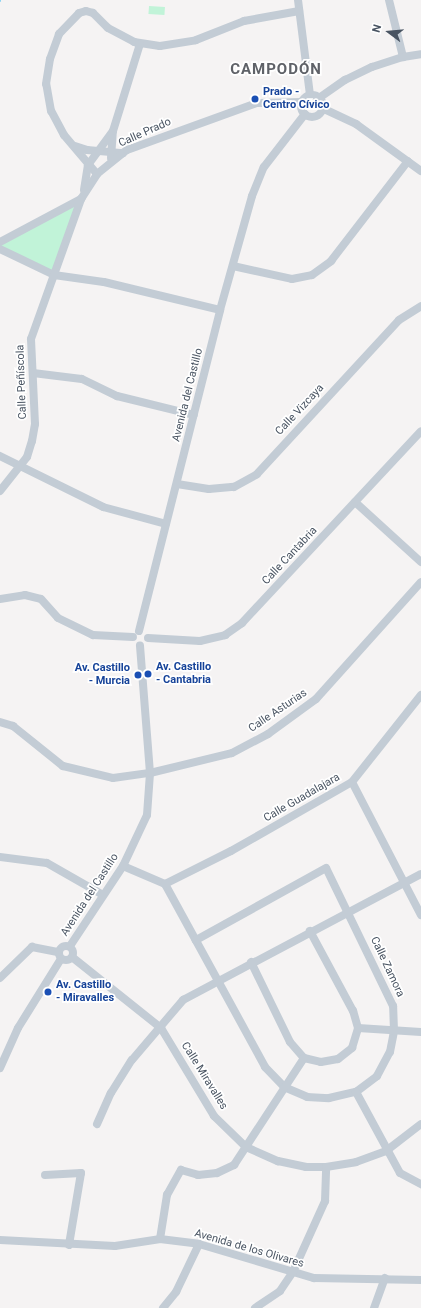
<!DOCTYPE html>
<meta charset="utf-8">
<style>
body{margin:0}
#map{position:relative;width:421px;height:1308px;overflow:hidden;background:#f5f3f3;font-family:Roboto,sans-serif}
div>[style]{position:absolute}
.green>*{inset:0;background:#c1f3d8;transform-origin:0 0}
.stream>*{height:2px;margin:-1px;padding:0 1px;transform-origin:1px;border-radius:1px;background:#8cd4f2}
.minor>*{height:8px;margin:-4px;padding:0 4px;transform-origin:4px;border-radius:4px;background:#c3ccd5}
.minor>.ring{margin:-4px;padding:0;box-sizing:content-box;background:none;border:8px solid #c3ccd5;border-radius:50%}
.dots>*{width:11px;height:11px;translate:-50% -50%;box-sizing:border-box;border:2px solid #fff;border-radius:50%}
span{translate:-50% -50%;white-space:nowrap;text-align:center;line-height:1.15;-webkit-text-stroke:3.5px #fff;paint-order:stroke}
.transit-label{font-size:11px;color:#164399;font-weight:700}
.left{translate:0 -50%;text-align:left}
.right{translate:-100% -50%;text-align:right}
.street-label{font-size:11px;color:#495462}
.district-label{font-size:15px;color:#5f6268;font-weight:700;letter-spacing:1px}
.north{position:absolute;left:369px;top:12px;width:40px;height:40px;-webkit-text-stroke:3px #fff;paint-order:stroke;rotate:286deg;font-size:11px;font-weight:700;line-height:16px;text-align:center;color:#495462}
.north::after{content:'';display:block;margin:auto;width:14px;height:18px;background:#495462;clip-path:polygon(50% 0,100% 100%,50% 72%,0 100%)}
</style>
<div id="map">
<div class="green">
<div style="left:149px;top:6px;width:16px;height:8px;rotate:4deg"></div>
<div style="clip-path:polygon(81px 199px,54px 275px,0 250px,0 242px)"></div>
</div>
<div class="stream">
<div style="left:0;top:1px;width:1px;rotate:-90deg"></div>
</div>
<div class="minor">
<div style="left:298px;top:0;width:96px;rotate:82.8deg"></div>
<div style="left:389px;top:0;width:59px;rotate:76.2deg"></div>
<div class="ring" style="left:301px;top:95px;width:14px;height:14px"></div>
<div style="left:319px;top:98px;width:32px;rotate:-35deg"></div>
<div style="left:345px;top:80px;width:30px;rotate:-26deg"></div>
<div style="left:372px;top:67px;width:33px;rotate:-18deg"></div>
<div style="left:403px;top:57px;width:18px;rotate:-9deg"></div>
<div style="left:322px;top:108px;width:38px;rotate:25deg"></div>
<div style="left:356px;top:124px;width:80px;rotate:35.9deg"></div>
<div style="left:75px;top:146px;width:13px;rotate:18deg"></div>
<div style="left:87px;top:150px;width:36px;rotate:5deg"></div>
<div style="left:111px;top:158px;width:26px;rotate:-86deg"></div>
<div style="left:97px;top:174px;width:51px;rotate:-130.2deg"></div>
<div style="left:64px;top:135px;width:27px;rotate:-118deg"></div>
<div style="left:51px;top:111px;width:27px;rotate:-100deg"></div>
<div style="left:46px;top:84px;width:25px;rotate:-81deg"></div>
<div style="left:50px;top:59px;width:27px;rotate:-70deg"></div>
<div style="left:59px;top:34px;width:29px;rotate:-46deg"></div>
<div style="left:79px;top:13px;width:7px;rotate:-16deg"></div>
<div style="left:86px;top:11px;width:7px;rotate:16deg"></div>
<div style="left:93px;top:13px;width:21px;rotate:45deg"></div>
<div style="left:108px;top:28px;width:30px;rotate:28deg"></div>
<div style="left:134px;top:42px;width:26px;rotate:9deg"></div>
<div style="left:160px;top:46px;width:36px;rotate:-9deg"></div>
<div style="left:196px;top:40px;width:52px;rotate:-21.6deg"></div>
<div style="left:244px;top:21px;width:56px;rotate:-10.3deg"></div>
<div style="left:84px;top:190px;width:25px;rotate:-81deg"></div>
<div style="left:88px;top:165px;width:42px;rotate:-53.7deg"></div>
<div style="left:113px;top:131px;width:91px;rotate:-72.8deg"></div>
<div style="left:0;top:242px;width:92px;rotate:-28deg"></div>
<div style="left:81px;top:199px;width:30px;rotate:-57deg"></div>
<div style="left:97px;top:174px;width:38px;rotate:-39deg"></div>
<div style="left:127px;top:150px;width:138px;rotate:-19.9deg"></div>
<div style="left:257px;top:103px;width:45px;rotate:-1.3deg"></div>
<div style="left:0;top:249px;width:60px;rotate:25.7deg"></div>
<div style="left:54px;top:275px;width:50px;rotate:8deg"></div>
<div style="left:104px;top:282px;width:119px;rotate:13.6deg"></div>
<div style="left:233px;top:266px;width:60px;rotate:12.4deg"></div>
<div style="left:292px;top:279px;width:20px;rotate:-11deg"></div>
<div style="left:312px;top:275px;width:24px;rotate:-36deg"></div>
<div style="left:331px;top:261px;width:126px;rotate:-52.4deg"></div>
<div style="left:33px;top:373px;width:49px;rotate:7deg"></div>
<div style="left:82px;top:379px;width:39px;rotate:26deg"></div>
<div style="left:117px;top:396px;width:79px;rotate:13.9deg"></div>
<div style="left:0;top:456px;width:115px;rotate:26.3deg"></div>
<div style="left:103px;top:507px;width:65px;rotate:15.1deg"></div>
<div style="left:177px;top:484px;width:32px;rotate:9deg"></div>
<div style="left:209px;top:489px;width:25px;rotate:-5deg"></div>
<div style="left:234px;top:487px;width:26px;rotate:-29deg"></div>
<div style="left:257px;top:474px;width:209px;rotate:-47.3deg"></div>
<div style="left:399px;top:320px;width:26px;rotate:-32deg"></div>
<div style="left:0;top:491px;width:43px;rotate:-51.5deg"></div>
<div style="left:27px;top:457px;width:17px;rotate:-73deg"></div>
<div style="left:32px;top:441px;width:17px;rotate:-80deg"></div>
<div style="left:35px;top:424px;width:85px;rotate:-92.7deg"></div>
<div style="left:31px;top:339px;width:149px;rotate:-70.3deg"></div>
<div style="left:355px;top:502px;width:89px;rotate:42.3deg"></div>
<div style="left:0;top:599px;width:25px;rotate:-9deg"></div>
<div style="left:25px;top:595px;width:16px;rotate:14deg"></div>
<div style="left:41px;top:599px;width:25px;rotate:48deg"></div>
<div style="left:58px;top:618px;width:39px;rotate:26deg"></div>
<div style="left:93px;top:635px;width:40px;rotate:2.9deg"></div>
<div style="left:139px;top:631px;width:331px;rotate:-75.8deg"></div>
<div style="left:220px;top:310px;width:118px;rotate:-74.3deg"></div>
<div style="left:252px;top:196px;width:31px;rotate:-68deg"></div>
<div style="left:264px;top:167px;width:67px;rotate:-52.3deg"></div>
<div style="left:148px;top:638px;width:52px;rotate:3.3deg"></div>
<div style="left:200px;top:641px;width:26px;rotate:-13deg"></div>
<div style="left:225px;top:635px;width:21px;rotate:-35deg"></div>
<div style="left:242px;top:623px;width:262px;rotate:-47deg"></div>
<div style="left:0;top:722px;width:14px;rotate:17deg"></div>
<div style="left:13px;top:726px;width:64px;rotate:38.7deg"></div>
<div style="left:63px;top:766px;width:51px;rotate:13.5deg"></div>
<div style="left:113px;top:778px;width:37px;rotate:-8deg"></div>
<div style="left:150px;top:773px;width:84px;rotate:-13.7deg"></div>
<div style="left:232px;top:753px;width:41px;rotate:-27.8deg"></div>
<div style="left:268px;top:734px;width:59px;rotate:-36.1deg"></div>
<div style="left:316px;top:699px;width:157px;rotate:-48.1deg"></div>
<div style="left:352px;top:782px;width:150px;rotate:62.6deg"></div>
<div style="left:0;top:857px;width:47px;rotate:7.3deg"></div>
<div style="left:47px;top:863px;width:64px;rotate:29.7deg"></div>
<div style="left:123px;top:866px;width:46px;rotate:23.2deg"></div>
<div style="left:165px;top:884px;width:209px;rotate:61.3deg"></div>
<div style="left:265px;top:1067px;width:28px;rotate:46deg"></div>
<div style="left:284px;top:1087px;width:25px;rotate:23deg"></div>
<div style="left:307px;top:1097px;width:22px;rotate:3deg"></div>
<div style="left:329px;top:1098px;width:28px;rotate:-13deg"></div>
<div style="left:356px;top:1092px;width:26px;rotate:-37deg"></div>
<div style="left:377px;top:1076px;width:27px;rotate:-62deg"></div>
<div style="left:390px;top:1052px;width:21px;rotate:-79deg"></div>
<div style="left:394px;top:1031px;width:25px;rotate:-92deg"></div>
<div style="left:393px;top:1006px;width:153px;rotate:-115.9deg"></div>
<div style="left:326px;top:868px;width:149px;rotate:151deg"></div>
<div style="left:165px;top:884px;width:74px;rotate:-26.6deg"></div>
<div style="left:231px;top:851px;width:139px;rotate:-29.7deg"></div>
<div style="left:352px;top:782px;width:111px;rotate:-51.6deg"></div>
<div class="ring" style="left:59px;top:946px;width:6px;height:6px"></div>
<div style="left:70px;top:946px;width:96px;rotate:-56.5deg"></div>
<div style="left:123px;top:866px;width:56px;rotate:-64.8deg"></div>
<div style="left:147px;top:815px;width:42px;rotate:-85.9deg"></div>
<div style="left:150px;top:773px;width:128px;rotate:-94.5deg"></div>
<div style="left:72px;top:957px;width:114px;rotate:38.6deg"></div>
<div style="left:161px;top:1028px;width:103px;rotate:58.9deg"></div>
<div style="left:214px;top:1116px;width:45px;rotate:44.1deg"></div>
<div style="left:246px;top:1147px;width:35px;rotate:24deg"></div>
<div style="left:278px;top:1161px;width:29px;rotate:12deg"></div>
<div style="left:306px;top:1167px;width:20px"></div>
<div style="left:326px;top:1167px;width:30px;rotate:-9deg"></div>
<div style="left:356px;top:1162px;width:32px;rotate:-20deg"></div>
<div style="left:386px;top:1151px;width:44px;rotate:-37.6deg"></div>
<div style="left:251px;top:962px;width:89px;rotate:64deg"></div>
<div style="left:290px;top:1042px;width:21px;rotate:49deg"></div>
<div style="left:304px;top:1058px;width:17px;rotate:13deg"></div>
<div style="left:321px;top:1062px;width:17px;rotate:-10deg"></div>
<div style="left:338px;top:1059px;width:18px;rotate:-38deg"></div>
<div style="left:352px;top:1048px;width:21px;rotate:-73deg"></div>
<div style="left:358px;top:1028px;width:18px;rotate:-106deg"></div>
<div style="left:353px;top:1011px;width:91px;rotate:-118.3deg"></div>
<div style="left:0;top:978px;width:45px;rotate:-44.1deg"></div>
<div style="left:32px;top:947px;width:26px;rotate:11deg"></div>
<div style="left:358px;top:1028px;width:63px;rotate:3.6deg"></div>
<div style="left:0;top:1068px;width:44px;rotate:-65.8deg"></div>
<div style="left:18px;top:1028px;width:81px;rotate:-58.1deg"></div>
<div style="left:356px;top:1092px;width:92px;rotate:61.5deg"></div>
<div style="left:400px;top:1173px;width:24px;rotate:28deg"></div>
<div style="left:97px;top:1124px;width:34px;rotate:-66deg"></div>
<div style="left:111px;top:1093px;width:39px;rotate:-58deg"></div>
<div style="left:132px;top:1060px;width:79px;rotate:-49.6deg"></div>
<div style="left:183px;top:1000px;width:269px;rotate:-27.9deg"></div>
<div style="left:45px;top:1175px;width:36px;rotate:-3deg"></div>
<div style="left:81px;top:1173px;width:73px;rotate:99.5deg"></div>
<div style="left:160px;top:1239px;width:45px;rotate:-81deg"></div>
<div style="left:167px;top:1195px;width:29px;rotate:-61deg"></div>
<div style="left:181px;top:1170px;width:18px;rotate:16deg"></div>
<div style="left:198px;top:1175px;width:19px;rotate:-6deg"></div>
<div style="left:217px;top:1173px;width:19px;rotate:-25deg"></div>
<div style="left:234px;top:1165px;width:128px;rotate:-56.8deg"></div>
<div style="left:0;top:1240px;width:115px;rotate:3deg"></div>
<div style="left:115px;top:1246px;width:46px;rotate:-8.8deg"></div>
<div style="left:160px;top:1239px;width:39px;rotate:7deg"></div>
<div style="left:199px;top:1244px;width:120px;rotate:16.5deg"></div>
<div style="left:314px;top:1278px;width:107px;rotate:1.1deg"></div>
<div style="left:163px;top:1308px;width:21px;rotate:-51deg"></div>
<div style="left:176px;top:1292px;width:53px;rotate:-64.4deg"></div>
<div style="left:255px;top:1308px;width:30px;rotate:-34deg"></div>
<div style="left:280px;top:1291px;width:23px;rotate:-56deg"></div>
<div style="left:293px;top:1272px;width:78px;rotate:-65.7deg"></div>
<div style="left:325px;top:1201px;width:34px;rotate:-88deg"></div>
<div style="left:374px;top:1308px;width:32px;rotate:-70deg"></div>
</div>
<div class="dots">
<div style="left:255px;top:99px;background:#1a4fb4"></div>
<div style="left:148px;top:674px;background:#1a4fb4"></div>
<div style="left:138px;top:675px;background:#1a4fb4"></div>
<div style="left:48px;top:992px;background:#1a4fb4"></div>
</div>
<div class="transit-label">
<span class="left" style="left:263px;top:99px">Prado -<br>Centro Cívico</span>
<span class="left" style="left:156px;top:674px">Av. Castillo<br>- Cantabria</span>
<span class="right" style="left:130px;top:675px">Av. Castillo<br>- Murcia</span>
<span class="left" style="left:56px;top:992px">Av. Castillo<br>- Miravalles</span>
</div>
<div class="street-label">
<span style="left:145px;top:133px;rotate:-24deg">Calle Prado</span>
<span style="left:22px;top:382px;rotate:-92deg">Calle Peñíscola</span>
<span style="left:188px;top:395px;rotate:-76deg">Avenida del Castillo</span>
<span style="left:300px;top:410px;rotate:-47deg">Calle Vizcaya</span>
<span style="left:290px;top:556px;rotate:-47deg">Calle Cantabria</span>
<span style="left:278px;top:711px;rotate:-34deg">Calle Asturias</span>
<span style="left:302px;top:798px;rotate:-30deg">Calle Guadalajara</span>
<span style="left:90px;top:895px;rotate:-57deg">Avenida del Castillo</span>
<span style="left:387px;top:967px;rotate:65deg">Calle Zamora</span>
<span style="left:204px;top:1076px;rotate:58deg">Calle Miravalles</span>
<span style="left:249px;top:1249px;rotate:16deg">Avenida de los Olivares</span>
</div>
<div class="district-label">
<span style="left:276px;top:70px">CAMPODÓN</span>
</div>
<div class="north">N</div>
</div>
